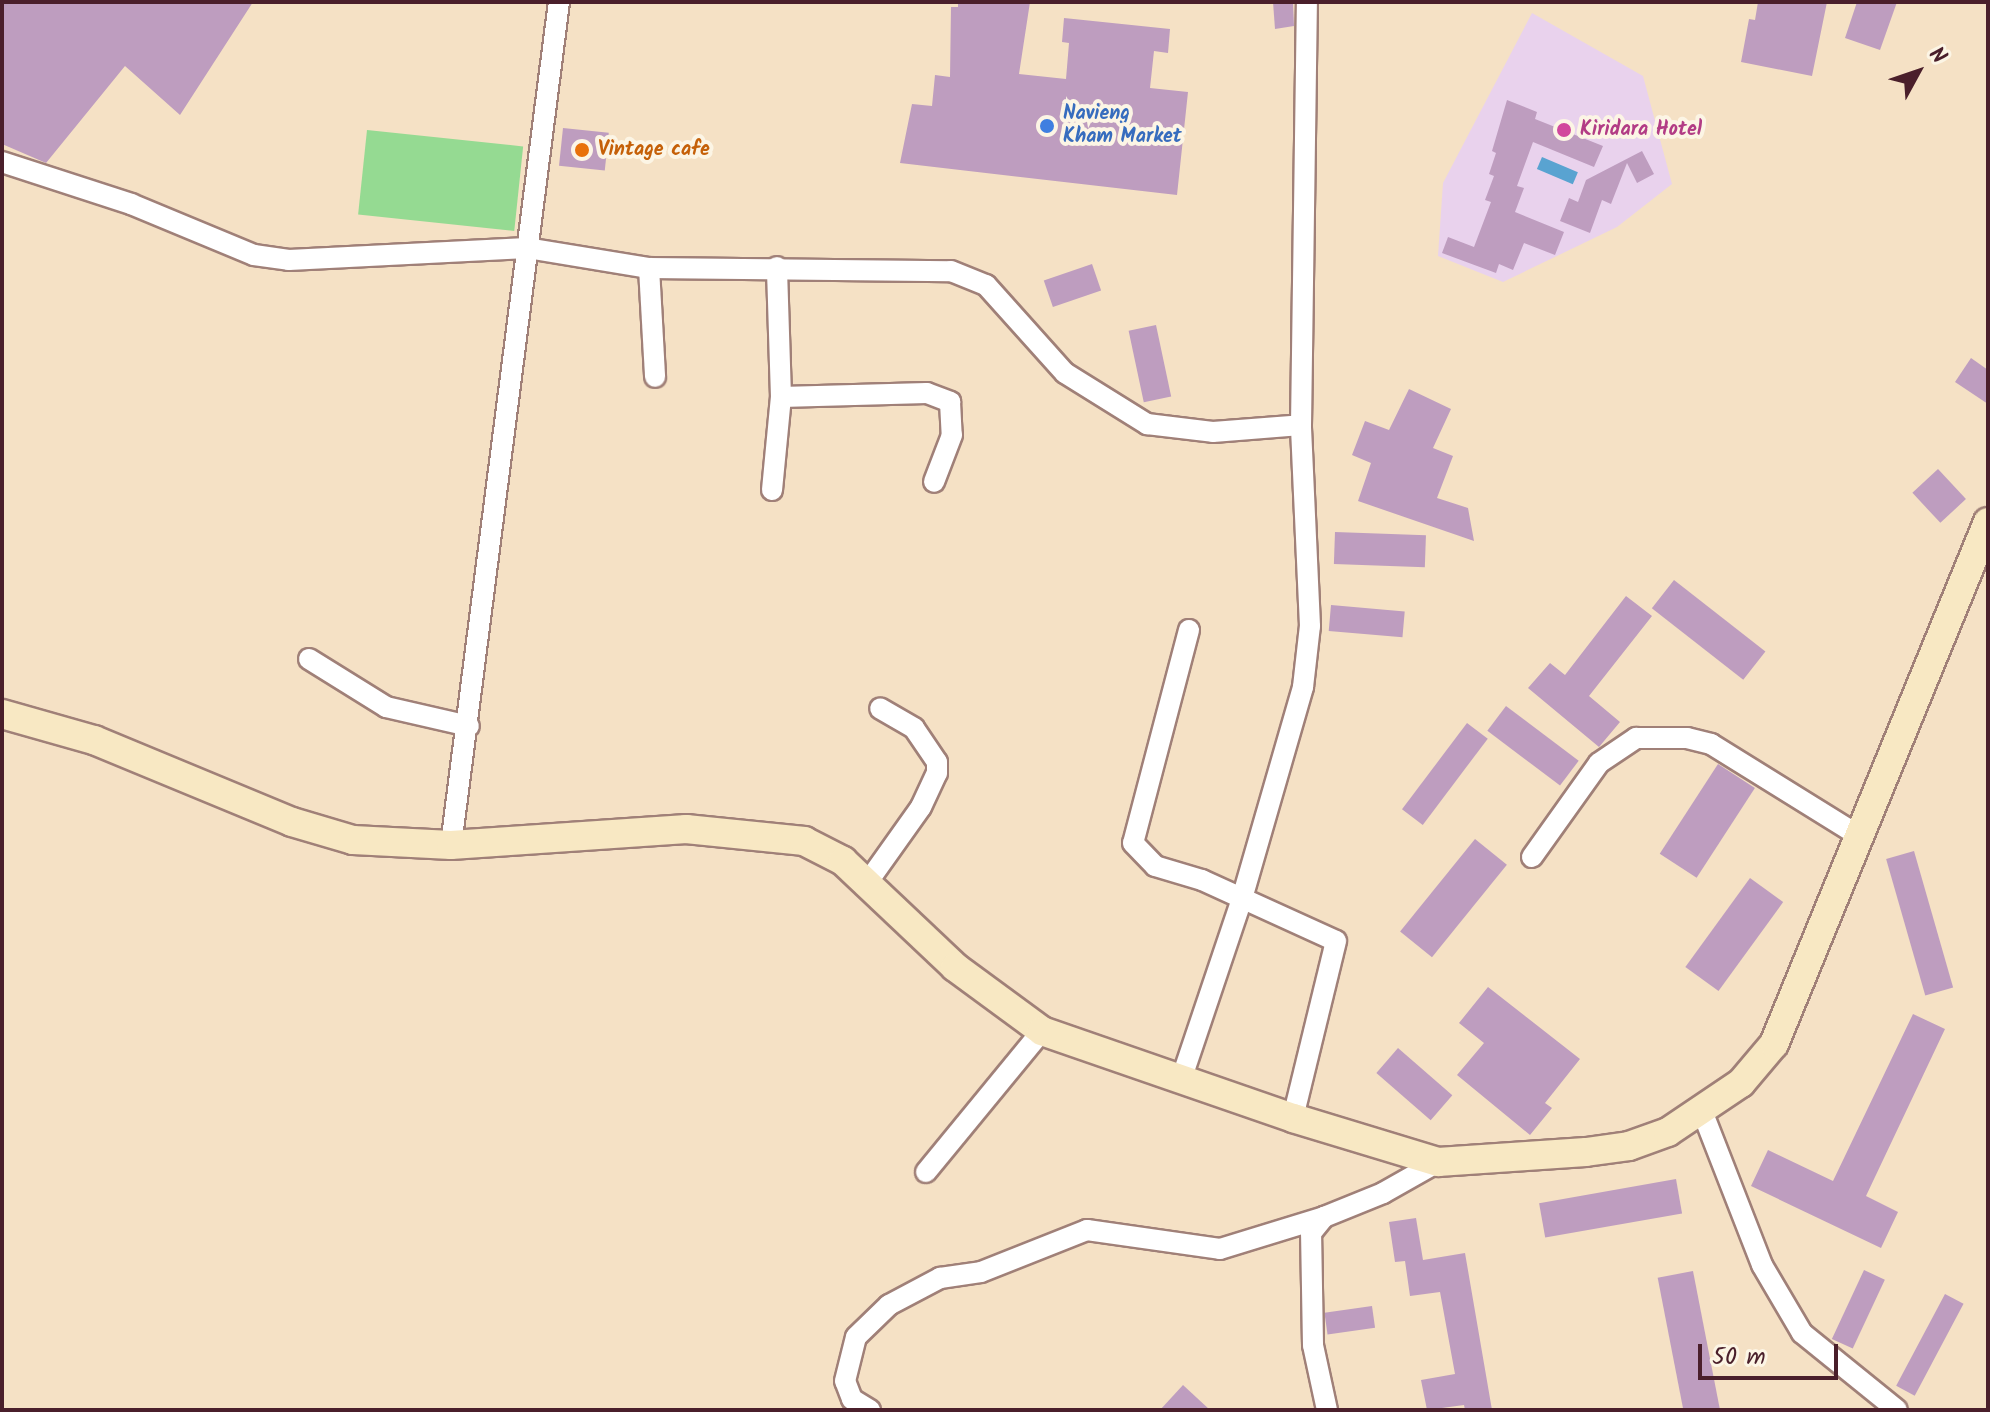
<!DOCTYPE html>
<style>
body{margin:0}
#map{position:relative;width:1990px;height:1412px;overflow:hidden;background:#f5e1c5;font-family:Kalam,sans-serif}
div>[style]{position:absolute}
.built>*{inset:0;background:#e9d2ed}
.green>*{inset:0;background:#95da92;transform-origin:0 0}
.water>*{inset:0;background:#59a3d1;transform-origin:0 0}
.building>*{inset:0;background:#be9dbf;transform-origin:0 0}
.roads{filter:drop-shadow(2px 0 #a08078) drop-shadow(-2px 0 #a08078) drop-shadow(0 2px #a08078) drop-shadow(0 -2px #a08078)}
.street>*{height:20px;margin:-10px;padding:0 10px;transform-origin:10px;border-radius:10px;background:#fff}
.secondary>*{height:28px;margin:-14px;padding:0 14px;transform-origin:14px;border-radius:14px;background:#f8e8c3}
.dots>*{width:22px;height:22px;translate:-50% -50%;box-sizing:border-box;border:4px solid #fcf5e5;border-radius:50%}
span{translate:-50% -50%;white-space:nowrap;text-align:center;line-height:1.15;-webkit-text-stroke:8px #fcf5e5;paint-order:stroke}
.shop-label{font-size:20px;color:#366cbe;font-weight:700}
.left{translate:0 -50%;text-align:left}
.hotel-label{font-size:20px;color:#b23c85;font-weight:700}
.food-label{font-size:20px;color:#c56008;font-weight:700}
.frame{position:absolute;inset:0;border:4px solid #4a1f2b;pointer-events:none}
.north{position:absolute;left:1878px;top:32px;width:80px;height:80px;-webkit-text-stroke:6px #fcf5e5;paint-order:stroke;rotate:50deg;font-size:22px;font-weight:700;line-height:32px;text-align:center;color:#4a1f2b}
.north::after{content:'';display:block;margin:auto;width:28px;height:36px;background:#4a1f2b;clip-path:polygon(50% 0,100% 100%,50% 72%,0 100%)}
.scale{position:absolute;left:1698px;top:1344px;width:140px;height:36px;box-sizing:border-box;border:4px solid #4a1f2b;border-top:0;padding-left:10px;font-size:24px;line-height:28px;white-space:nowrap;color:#4a1f2b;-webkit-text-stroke:6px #fcf5e5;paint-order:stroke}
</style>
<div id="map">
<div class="built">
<div style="clip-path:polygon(1532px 13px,1643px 76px,1672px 184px,1617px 227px,1503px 282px,1438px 256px,1443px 183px)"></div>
</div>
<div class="green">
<div style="left:367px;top:130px;width:157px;height:85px;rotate:6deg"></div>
</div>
<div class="water">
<div style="left:1542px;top:157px;width:39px;height:13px;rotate:23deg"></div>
</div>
<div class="building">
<div style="clip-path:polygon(2px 2px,253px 2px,180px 115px,125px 66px,46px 163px,2px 144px)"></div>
<div style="clip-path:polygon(958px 2px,1030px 2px,1019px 74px,1066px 79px,1069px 43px,1062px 42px,1064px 18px,1170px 29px,1168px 53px,1154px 51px,1150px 88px,1188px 92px,1177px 195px,900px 163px,912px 104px,932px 106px,935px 75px,950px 77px,951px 7px,958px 7px)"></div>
<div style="clip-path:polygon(1273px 2px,1293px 2px,1294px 26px,1275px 29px)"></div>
<div style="clip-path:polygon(1758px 2px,1827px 2px,1812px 76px,1741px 62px,1749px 19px,1755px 20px)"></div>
<div style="clip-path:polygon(1857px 2px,1897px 2px,1880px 50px,1845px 38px)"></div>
<div style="clip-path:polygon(1507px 100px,1537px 112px,1535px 119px,1603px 146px,1594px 167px,1533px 142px,1517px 186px,1524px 188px,1515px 212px,1564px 232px,1555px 255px,1524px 243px,1513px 270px,1499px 264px,1496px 273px,1442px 253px,1448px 237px,1474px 247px,1491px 202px,1485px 200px,1494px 176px,1489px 174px,1496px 153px,1492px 151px)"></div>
<div style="left:563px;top:128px;width:46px;height:38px;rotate:6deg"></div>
<div style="clip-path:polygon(1642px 151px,1654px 174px,1637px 183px,1627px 163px,1611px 204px,1602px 200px,1590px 233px,1560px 221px,1569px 198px,1578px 202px,1586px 180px)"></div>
<div style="left:1092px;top:264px;width:28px;height:51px;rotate:71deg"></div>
<div style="left:1156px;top:325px;width:73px;height:28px;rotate:78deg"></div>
<div style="clip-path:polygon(1971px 358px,1988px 370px,1988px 404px,1955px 382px)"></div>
<div style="clip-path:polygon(1409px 389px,1451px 409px,1433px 448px,1453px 456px,1437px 498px,1468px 508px,1474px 541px,1358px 501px,1371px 463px,1352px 455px,1365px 421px,1389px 430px)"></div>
<div style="left:1938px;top:469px;width:41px;height:35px;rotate:47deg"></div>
<div style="left:1335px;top:532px;width:91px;height:32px;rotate:2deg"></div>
<div style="left:1674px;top:580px;width:116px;height:36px;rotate:38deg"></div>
<div style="clip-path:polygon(1626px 596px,1652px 616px,1589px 696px,1620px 722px,1599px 747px,1528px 688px,1550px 663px,1565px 675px)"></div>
<div style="left:1331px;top:605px;width:74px;height:26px;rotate:5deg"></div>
<div style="left:1506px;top:706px;width:91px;height:31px;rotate:37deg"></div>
<div style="left:1467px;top:723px;width:26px;height:108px;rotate:37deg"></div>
<div style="left:1718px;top:764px;width:44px;height:107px;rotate:33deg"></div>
<div style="left:1475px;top:839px;width:41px;height:119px;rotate:39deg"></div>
<div style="left:1914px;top:851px;width:142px;height:29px;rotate:74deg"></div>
<div style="left:1750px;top:878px;width:41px;height:110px;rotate:36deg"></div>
<div style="clip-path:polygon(1488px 987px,1580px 1059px,1545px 1103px,1552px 1108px,1530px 1135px,1457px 1075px,1484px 1043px,1459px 1023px)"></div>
<div style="clip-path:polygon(1913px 1014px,1945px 1029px,1866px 1196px,1898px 1212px,1881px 1248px,1751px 1186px,1768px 1150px,1833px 1181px)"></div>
<div style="left:1398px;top:1048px;width:72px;height:33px;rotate:41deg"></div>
<div style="left:1676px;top:1179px;width:35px;height:139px;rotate:80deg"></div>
<div style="clip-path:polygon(1416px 1218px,1423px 1260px,1465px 1253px,1492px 1410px,1465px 1410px,1464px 1405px,1427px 1410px,1421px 1380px,1455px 1374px,1440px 1292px,1410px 1296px,1405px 1261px,1395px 1262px,1389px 1222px)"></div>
<div style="left:1864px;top:1270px;width:23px;height:76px;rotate:25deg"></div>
<div style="left:1693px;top:1271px;width:142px;height:36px;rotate:79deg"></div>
<div style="left:1945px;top:1294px;width:21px;height:104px;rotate:28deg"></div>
<div style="left:1372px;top:1306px;width:22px;height:48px;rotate:82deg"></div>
<div style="clip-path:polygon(1183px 1385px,1210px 1410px,1160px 1410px)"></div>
</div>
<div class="roads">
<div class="street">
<div style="left:2px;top:162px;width:136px;rotate:18deg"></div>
<div style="left:131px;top:204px;width:133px;rotate:22.5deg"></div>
<div style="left:254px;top:255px;width:35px;rotate:8deg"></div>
<div style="left:289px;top:260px;width:238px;rotate:-2.9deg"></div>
<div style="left:527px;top:248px;width:124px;rotate:9.3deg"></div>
<div style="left:649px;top:268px;width:302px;rotate:0.6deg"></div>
<div style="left:951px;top:271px;width:38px;rotate:22deg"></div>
<div style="left:986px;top:285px;width:118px;rotate:48.1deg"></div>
<div style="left:1065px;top:373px;width:97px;rotate:31.9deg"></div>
<div style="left:1147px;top:424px;width:66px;rotate:6.9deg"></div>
<div style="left:1213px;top:432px;width:88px;rotate:-4.5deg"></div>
<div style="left:649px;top:268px;width:109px;rotate:86.8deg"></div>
<div style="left:781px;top:397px;width:146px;rotate:-1.6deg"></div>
<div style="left:927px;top:393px;width:25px;rotate:21deg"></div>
<div style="left:950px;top:402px;width:33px;rotate:87deg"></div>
<div style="left:952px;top:435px;width:50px;rotate:111deg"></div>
<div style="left:772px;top:490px;width:93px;rotate:-84.5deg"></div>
<div style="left:781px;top:397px;width:130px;rotate:-91.8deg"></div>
<div style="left:1189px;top:630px;width:220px;rotate:104.7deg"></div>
<div style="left:1133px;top:843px;width:32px;rotate:46deg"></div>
<div style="left:1155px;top:866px;width:49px;rotate:16.6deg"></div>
<div style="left:1202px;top:880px;width:147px;rotate:24.5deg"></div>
<div style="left:1336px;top:941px;width:182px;rotate:103.7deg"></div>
<div style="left:309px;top:659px;width:91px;rotate:31.9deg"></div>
<div style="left:386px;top:707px;width:85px;rotate:12.9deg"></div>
<div style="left:451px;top:845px;width:850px;rotate:-82.7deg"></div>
<div style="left:1532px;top:857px;width:115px;rotate:-54.5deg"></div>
<div style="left:1599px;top:763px;width:45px;rotate:-34deg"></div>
<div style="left:1636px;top:738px;width:51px"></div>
<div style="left:1687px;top:738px;width:25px;rotate:14deg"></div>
<div style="left:1711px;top:744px;width:173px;rotate:31.8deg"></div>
<div style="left:867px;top:883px;width:93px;rotate:-54.6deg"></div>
<div style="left:921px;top:807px;width:38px;rotate:-65deg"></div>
<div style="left:937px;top:773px;width:11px;rotate:-90deg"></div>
<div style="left:937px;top:762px;width:41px;rotate:-124.1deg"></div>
<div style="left:914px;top:728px;width:39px;rotate:-150deg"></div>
<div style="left:1181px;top:1080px;width:188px;rotate:-71.4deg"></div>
<div style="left:1241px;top:902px;width:224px;rotate:-73.9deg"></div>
<div style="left:1303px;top:687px;width:61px;rotate:-83.5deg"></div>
<div style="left:1310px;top:626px;width:201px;rotate:-92.6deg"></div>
<div style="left:1301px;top:425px;width:423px;rotate:-89.2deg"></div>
<div style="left:1702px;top:1111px;width:165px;rotate:68.7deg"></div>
<div style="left:1762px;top:1265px;width:79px;rotate:59.5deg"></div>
<div style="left:1802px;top:1333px;width:122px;rotate:39deg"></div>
<div style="left:926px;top:1172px;width:183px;rotate:-50.6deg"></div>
<div style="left:870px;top:1410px;width:21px;rotate:-149deg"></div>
<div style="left:852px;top:1399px;width:19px;rotate:-111deg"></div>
<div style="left:845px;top:1381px;width:45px;rotate:-76deg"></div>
<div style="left:856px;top:1337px;width:46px;rotate:-44.1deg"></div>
<div style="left:889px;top:1305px;width:58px;rotate:-27.9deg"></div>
<div style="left:940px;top:1278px;width:41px;rotate:-8.3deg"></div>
<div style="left:981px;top:1272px;width:114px;rotate:-21.6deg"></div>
<div style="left:1087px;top:1230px;width:134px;rotate:8.1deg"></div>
<div style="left:1220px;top:1249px;width:109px;rotate:-17.1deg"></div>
<div style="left:1327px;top:1410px;width:66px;rotate:-102.2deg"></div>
<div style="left:1313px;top:1345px;width:112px;rotate:-91deg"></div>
<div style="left:1311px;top:1233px;width:21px;rotate:-51deg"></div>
<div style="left:1324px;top:1217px;width:64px;rotate:-22.1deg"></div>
<div style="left:1383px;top:1193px;width:63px;rotate:-29.4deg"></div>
</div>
<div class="secondary">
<div style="left:2px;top:714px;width:96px;rotate:15.8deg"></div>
<div style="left:94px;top:740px;width:214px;rotate:22.5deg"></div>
<div style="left:292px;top:822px;width:64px;rotate:16.4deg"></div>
<div style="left:353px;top:840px;width:98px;rotate:2.9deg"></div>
<div style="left:451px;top:845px;width:236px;rotate:-3.9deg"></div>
<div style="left:686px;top:829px;width:119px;rotate:5.8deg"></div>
<div style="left:804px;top:841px;width:44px;rotate:27.1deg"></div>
<div style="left:843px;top:861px;width:154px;rotate:43.4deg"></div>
<div style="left:955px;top:967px;width:108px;rotate:36.3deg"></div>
<div style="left:1042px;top:1031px;width:266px;rotate:19.1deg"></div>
<div style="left:1293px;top:1118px;width:152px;rotate:16.9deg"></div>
<div style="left:1438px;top:1162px;width:148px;rotate:-3.9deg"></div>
<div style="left:1586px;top:1152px;width:43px;rotate:-7.9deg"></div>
<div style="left:1629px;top:1146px;width:41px;rotate:-19.7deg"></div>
<div style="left:1668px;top:1132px;width:88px;rotate:-33.9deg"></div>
<div style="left:1741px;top:1083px;width:51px;rotate:-49.8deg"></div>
<div style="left:1774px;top:1044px;width:564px;rotate:-67.71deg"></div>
</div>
</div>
<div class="dots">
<div style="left:1047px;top:126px;background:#3f7fe0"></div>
<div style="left:1564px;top:130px;background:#d1479c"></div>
<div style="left:582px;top:150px;background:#e8710a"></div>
</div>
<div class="shop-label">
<span class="left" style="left:1063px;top:126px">Navieng<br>Kham Market</span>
</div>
<div class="hotel-label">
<span class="left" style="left:1580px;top:130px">Kiridara Hotel</span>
</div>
<div class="food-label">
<span class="left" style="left:598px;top:150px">Vintage cafe</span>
</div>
<div class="frame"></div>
<div class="north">N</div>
<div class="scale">50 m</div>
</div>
